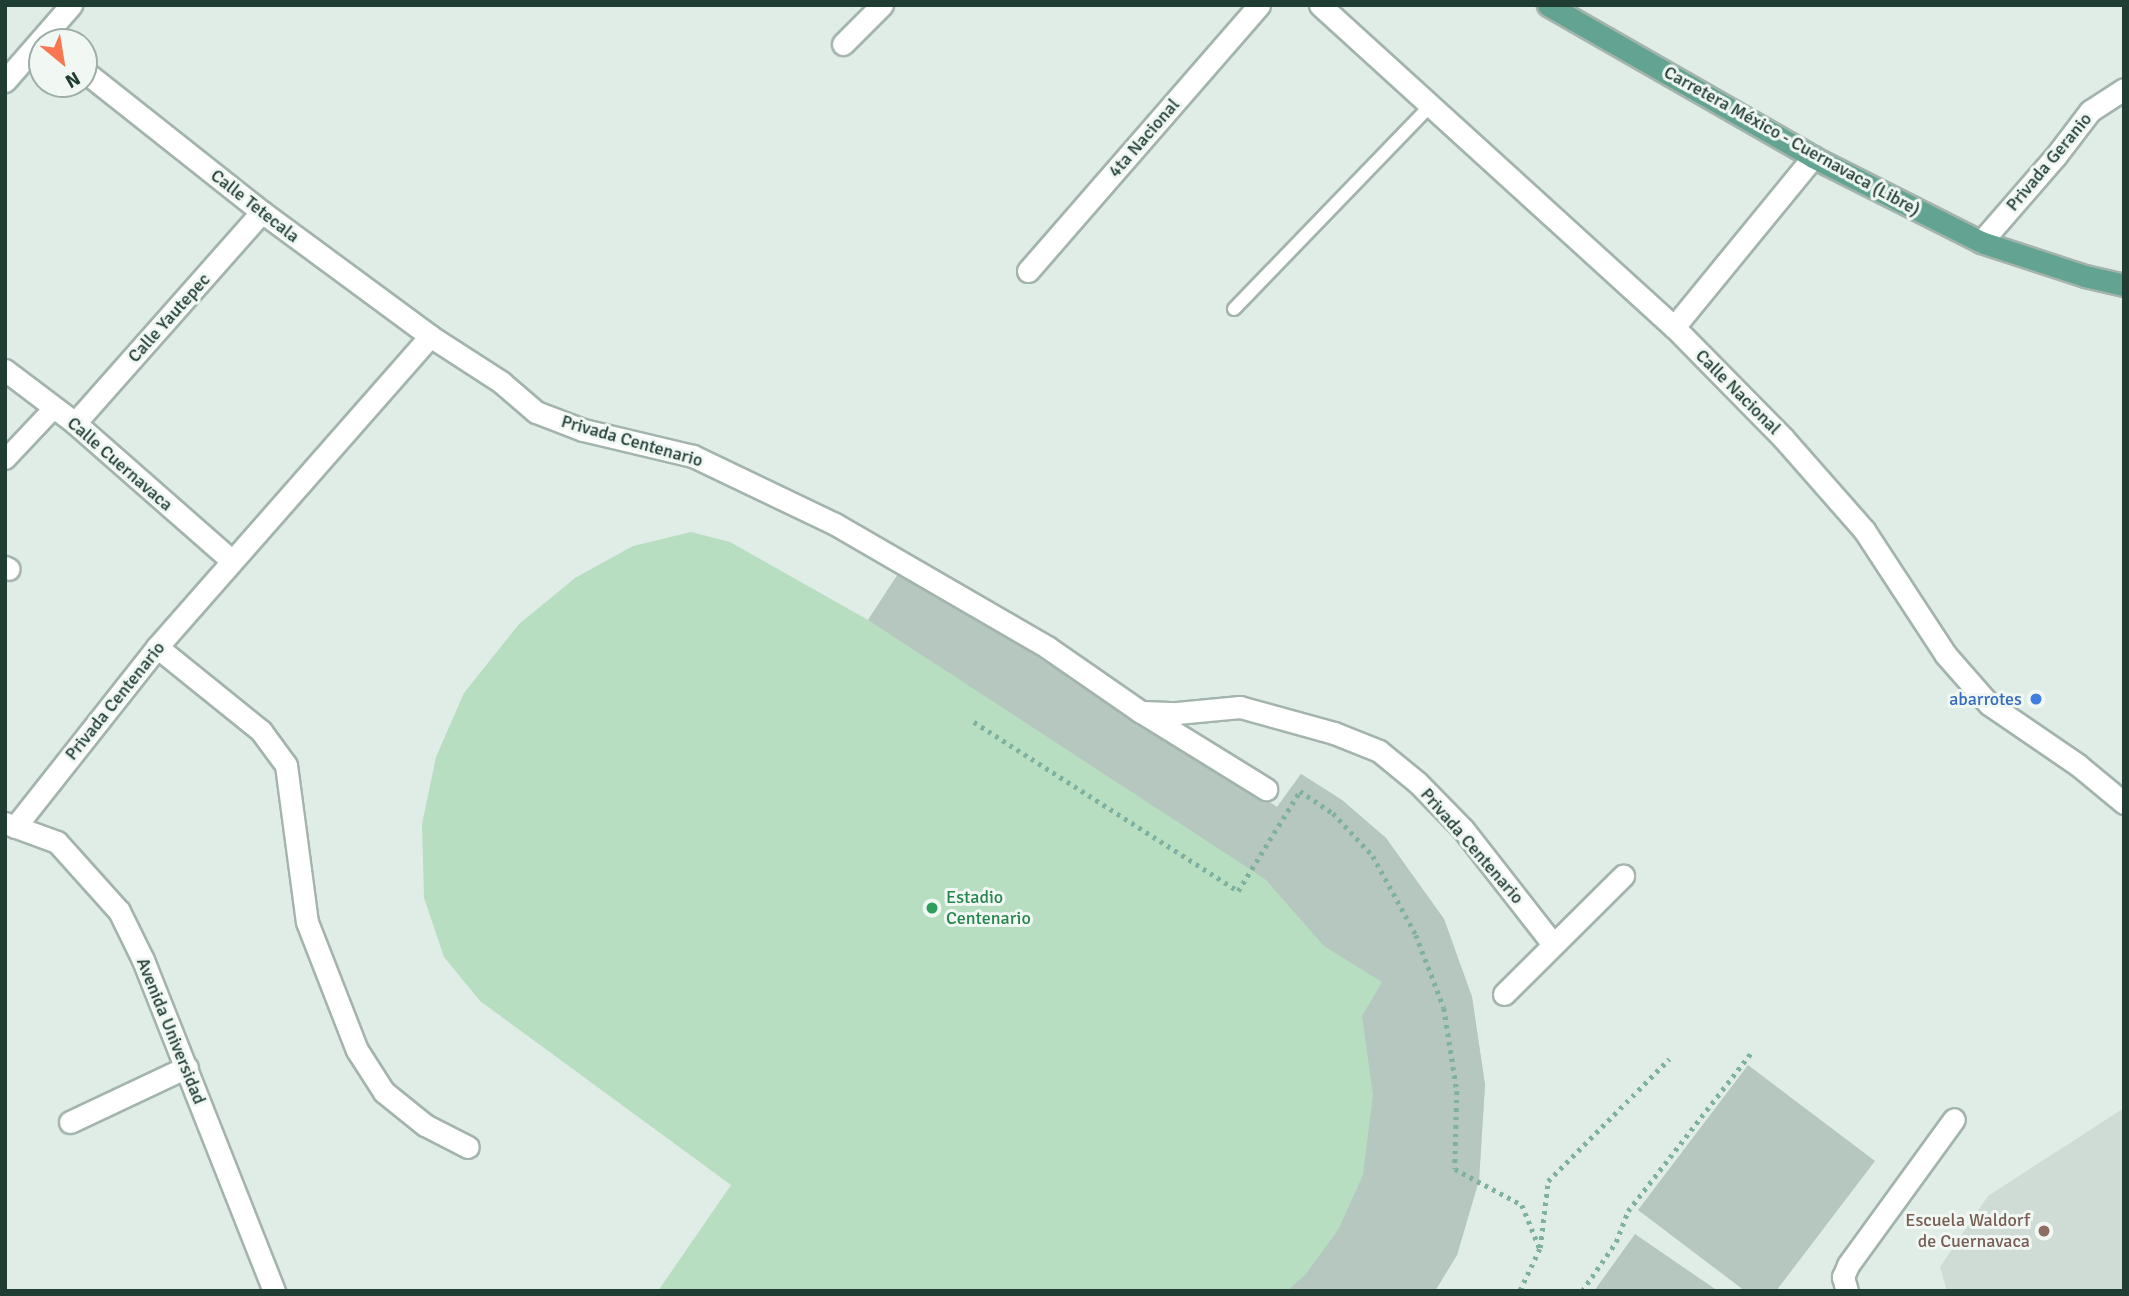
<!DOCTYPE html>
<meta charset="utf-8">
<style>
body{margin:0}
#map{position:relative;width:2129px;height:1296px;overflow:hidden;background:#e0ece6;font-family:Signika,sans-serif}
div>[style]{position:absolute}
.built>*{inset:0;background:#cedcd5}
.green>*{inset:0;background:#b8dec1}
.building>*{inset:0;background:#b5c7bf}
.path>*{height:4.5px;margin-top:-2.25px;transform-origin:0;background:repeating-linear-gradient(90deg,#7fb1a0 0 3.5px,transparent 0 8.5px)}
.roads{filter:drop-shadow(2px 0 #a3b4ad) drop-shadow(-2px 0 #a3b4ad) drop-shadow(0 2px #a3b4ad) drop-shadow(0 -2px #a3b4ad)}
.service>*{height:12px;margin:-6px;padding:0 6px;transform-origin:6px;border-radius:6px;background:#fff}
.pedestrian>*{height:19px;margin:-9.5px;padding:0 9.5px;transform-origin:9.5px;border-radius:9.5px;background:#fff}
.minor>*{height:21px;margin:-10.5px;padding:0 10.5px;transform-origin:10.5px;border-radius:10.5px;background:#fff}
.tertiary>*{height:21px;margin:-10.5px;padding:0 10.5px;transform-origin:10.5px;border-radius:10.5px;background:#fff}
.primary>*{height:21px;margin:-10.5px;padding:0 10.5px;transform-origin:10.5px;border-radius:10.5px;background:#62a391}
.dots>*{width:19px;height:19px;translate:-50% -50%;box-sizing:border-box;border:4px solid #f1f8f4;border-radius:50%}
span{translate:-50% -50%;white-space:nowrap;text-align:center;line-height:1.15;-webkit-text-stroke:6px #f1f8f4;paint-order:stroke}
.street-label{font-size:18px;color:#203d34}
.shop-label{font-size:18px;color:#366cbe}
.right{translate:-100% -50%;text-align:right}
.leisure-label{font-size:18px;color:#27864d}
.left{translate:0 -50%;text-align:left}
.education-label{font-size:18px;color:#785e54}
.frame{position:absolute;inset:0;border:7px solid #203d34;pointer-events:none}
.north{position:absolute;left:28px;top:28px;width:70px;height:70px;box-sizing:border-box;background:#f1f8f4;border:2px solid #9dada7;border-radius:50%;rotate:150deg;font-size:19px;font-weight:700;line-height:28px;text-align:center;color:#203d34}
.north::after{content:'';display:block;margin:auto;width:24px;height:32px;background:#f87652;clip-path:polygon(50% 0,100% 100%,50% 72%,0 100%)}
</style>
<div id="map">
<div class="built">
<div style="clip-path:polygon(2124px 1108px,2124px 1291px,1947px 1291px,1940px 1267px,1988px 1196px)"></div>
</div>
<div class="green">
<div style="clip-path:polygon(691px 532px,730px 542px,868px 620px,900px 571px,1277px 807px,1301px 774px,1342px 800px,1386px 838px,1444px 919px,1472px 997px,1485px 1085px,1479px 1180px,1457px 1255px,1435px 1291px,658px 1291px,731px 1185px,480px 1001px,444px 957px,424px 898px,422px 824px,436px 757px,464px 693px,519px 624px,575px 578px,633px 546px)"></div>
</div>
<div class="building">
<div style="clip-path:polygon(900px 571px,1277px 807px,1301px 774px,1342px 800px,1386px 838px,1444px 919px,1472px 997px,1485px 1085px,1479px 1180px,1457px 1255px,1435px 1291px,1287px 1291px,1305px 1275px,1338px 1230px,1363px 1175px,1373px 1095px,1362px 1016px,1382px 982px,1324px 946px,1265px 879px,868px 620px)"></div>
<div style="clip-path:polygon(1748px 1065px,1875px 1161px,1776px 1291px,1745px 1291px,1638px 1210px)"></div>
<div style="clip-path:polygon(1635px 1234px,1718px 1291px,1594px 1291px)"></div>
</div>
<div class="path">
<div style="left:974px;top:722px;width:313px;rotate:32.6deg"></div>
<div style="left:1238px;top:891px;width:118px;rotate:-58.2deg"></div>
<div style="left:1300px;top:791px;width:40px;rotate:34deg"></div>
<div style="left:1333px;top:813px;width:59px;rotate:47.1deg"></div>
<div style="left:1373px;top:856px;width:90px;rotate:61.4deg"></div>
<div style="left:1416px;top:935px;width:78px;rotate:69deg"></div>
<div style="left:1444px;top:1008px;width:84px;rotate:81.1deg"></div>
<div style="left:1457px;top:1091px;width:78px;rotate:91.5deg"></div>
<div style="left:1455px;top:1169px;width:76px;rotate:28.2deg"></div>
<div style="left:1522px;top:1205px;width:48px;rotate:67.8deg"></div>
<div style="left:1540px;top:1249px;width:47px;rotate:115.5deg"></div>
<div style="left:1540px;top:1248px;width:67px;rotate:-83.2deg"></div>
<div style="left:1548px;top:1181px;width:172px;rotate:-45.2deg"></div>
<div style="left:1582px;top:1291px;width:60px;rotate:-55.2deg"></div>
<div style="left:1616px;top:1242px;width:33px;rotate:-69deg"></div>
<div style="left:1628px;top:1211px;width:202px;rotate:-52.1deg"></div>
</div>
<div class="roads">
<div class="service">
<div style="left:1234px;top:309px;width:282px;rotate:-46deg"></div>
</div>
<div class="pedestrian">
<div style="left:5px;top:459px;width:70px;rotate:-46.7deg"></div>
</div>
<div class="minor">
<div style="left:1320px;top:5px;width:479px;rotate:42.3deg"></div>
<div style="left:1674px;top:327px;width:157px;rotate:45.5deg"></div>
<div style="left:1784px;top:439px;width:121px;rotate:48.7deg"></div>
<div style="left:1864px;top:530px;width:148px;rotate:56.8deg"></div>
<div style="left:1945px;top:654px;width:67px;rotate:48.7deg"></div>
<div style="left:1989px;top:704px;width:108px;rotate:34.4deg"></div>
<div style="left:2078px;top:765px;width:60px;rotate:39.6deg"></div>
<div style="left:843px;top:44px;width:55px;rotate:-45deg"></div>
<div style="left:84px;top:71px;width:227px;rotate:38.4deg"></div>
<div style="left:262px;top:212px;width:209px;rotate:36.4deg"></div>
<div style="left:430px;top:336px;width:85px;rotate:32.9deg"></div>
<div style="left:501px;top:382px;width:46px;rotate:40.6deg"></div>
<div style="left:536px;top:412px;width:50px;rotate:21deg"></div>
<div style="left:583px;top:430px;width:113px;rotate:13.3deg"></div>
<div style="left:693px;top:456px;width:157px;rotate:25.6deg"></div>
<div style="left:835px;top:524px;width:245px;rotate:30.1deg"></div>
<div style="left:1047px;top:647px;width:114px;rotate:34.7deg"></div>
<div style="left:1141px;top:712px;width:36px;rotate:2deg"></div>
<div style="left:1177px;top:713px;width:63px;rotate:-5.4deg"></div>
<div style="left:1240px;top:707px;width:98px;rotate:15.5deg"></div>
<div style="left:1334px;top:733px;width:48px;rotate:21.8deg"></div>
<div style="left:1379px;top:751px;width:50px;rotate:39.4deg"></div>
<div style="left:1418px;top:783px;width:64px;rotate:45.6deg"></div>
<div style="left:1463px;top:829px;width:145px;rotate:52deg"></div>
<div style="left:5px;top:81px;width:101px;rotate:-49deg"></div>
<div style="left:1981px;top:242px;width:113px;rotate:-49deg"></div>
<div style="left:2055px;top:157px;width:58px;rotate:-52.7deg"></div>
<div style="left:2090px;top:111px;width:40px;rotate:-32.9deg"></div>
<div style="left:1028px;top:271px;width:352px;rotate:-49deg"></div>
<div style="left:1674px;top:327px;width:220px;rotate:-50.7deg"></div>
<div style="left:5px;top:370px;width:88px;rotate:37.1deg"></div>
<div style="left:75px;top:423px;width:209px;rotate:41.3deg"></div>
<div style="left:75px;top:423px;width:282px;rotate:-48.5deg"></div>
<div style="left:5px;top:567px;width:4px;rotate:27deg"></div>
<div style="left:157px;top:647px;width:134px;rotate:38.9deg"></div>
<div style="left:261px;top:731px;width:42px;rotate:53.7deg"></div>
<div style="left:286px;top:765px;width:158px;rotate:82.4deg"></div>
<div style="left:307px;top:922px;width:137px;rotate:68.7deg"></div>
<div style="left:357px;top:1050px;width:50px;rotate:57.3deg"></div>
<div style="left:384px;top:1092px;width:53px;rotate:38.8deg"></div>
<div style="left:425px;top:1125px;width:48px;rotate:27.1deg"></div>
<div style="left:1143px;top:713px;width:145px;rotate:31.7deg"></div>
<div style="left:15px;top:827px;width:229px;rotate:-51.7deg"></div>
<div style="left:157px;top:647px;width:414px;rotate:-48.7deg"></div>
<div style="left:1504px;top:994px;width:168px;rotate:-44.8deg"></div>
<div style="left:70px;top:1122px;width:129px;rotate:-25.2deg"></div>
<div style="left:1847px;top:1291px;width:15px;rotate:-106deg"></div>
<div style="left:1843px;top:1277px;width:13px;rotate:-67deg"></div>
<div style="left:1848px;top:1265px;width:180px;rotate:-54deg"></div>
</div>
<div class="tertiary">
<div style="left:5px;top:823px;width:55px;rotate:20.1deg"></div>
<div style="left:57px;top:842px;width:93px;rotate:48.1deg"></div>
<div style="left:119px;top:911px;width:55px;rotate:63.9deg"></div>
<div style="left:143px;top:960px;width:356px;rotate:68.4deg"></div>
</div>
<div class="primary">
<div style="left:1548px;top:5px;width:305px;rotate:29.8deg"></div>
<div style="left:1813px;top:157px;width:188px;rotate:26.8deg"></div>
<div style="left:1981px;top:242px;width:109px;rotate:18.1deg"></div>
<div style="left:2085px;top:276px;width:40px;rotate:13deg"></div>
</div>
</div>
<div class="dots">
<div style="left:2036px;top:699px;background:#3f7fe0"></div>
<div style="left:932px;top:908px;background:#2e9e5b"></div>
<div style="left:2044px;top:1231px;background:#8d6e63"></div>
</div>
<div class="street-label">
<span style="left:1144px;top:138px;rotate:-49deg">4ta Nacional</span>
<span style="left:1792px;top:141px;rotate:29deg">Carretera México - Cuernavaca (Libre)</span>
<span style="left:2049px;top:162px;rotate:-50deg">Privada Geranio</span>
<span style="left:255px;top:206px;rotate:38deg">Calle Tetecala</span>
<span style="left:169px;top:318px;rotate:-48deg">Calle Yautepec</span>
<span style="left:1738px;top:392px;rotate:45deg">Calle Nacional</span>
<span style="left:632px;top:441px;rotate:16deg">Privada Centenario</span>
<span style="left:120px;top:464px;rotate:41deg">Calle Cuernavaca</span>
<span style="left:115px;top:701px;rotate:-51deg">Privada Centenario</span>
<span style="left:1472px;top:846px;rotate:49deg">Privada Centenario</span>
<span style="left:171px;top:1031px;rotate:68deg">Avenida Universidad</span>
</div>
<div class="shop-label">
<span class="right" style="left:2022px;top:699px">abarrotes</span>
</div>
<div class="leisure-label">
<span class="left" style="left:946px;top:908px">Estadio<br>Centenario</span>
</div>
<div class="education-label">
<span class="right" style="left:2030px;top:1231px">Escuela Waldorf<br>de Cuernavaca</span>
</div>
<div class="frame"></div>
<div class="north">N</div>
</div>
